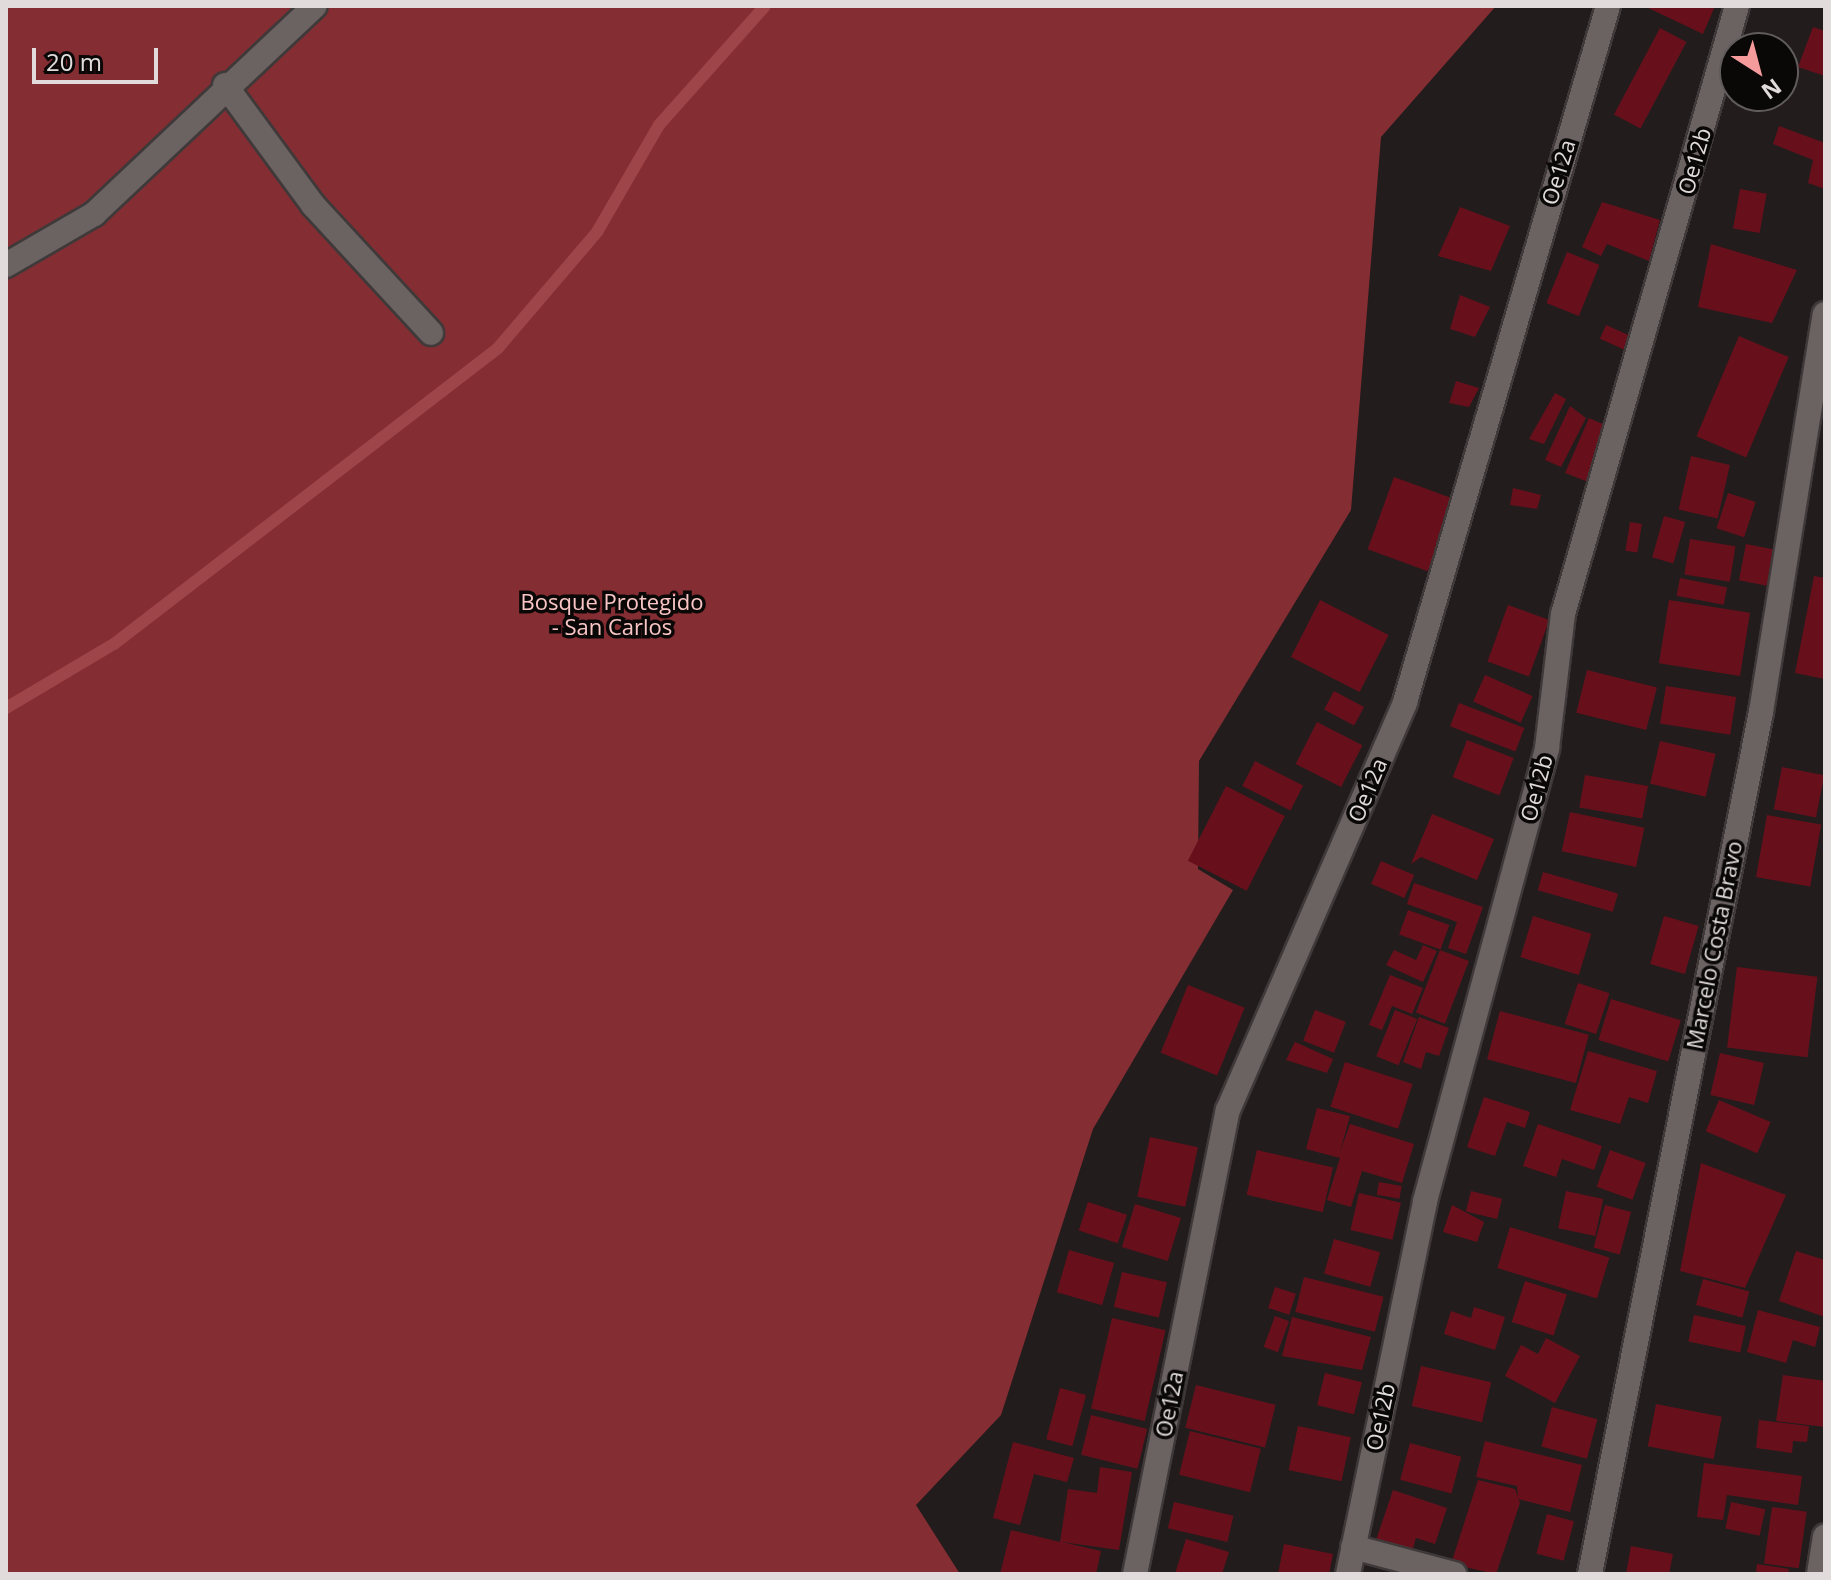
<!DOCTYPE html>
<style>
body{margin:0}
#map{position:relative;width:1831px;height:1580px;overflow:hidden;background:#231c1c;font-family:"Open Sans",sans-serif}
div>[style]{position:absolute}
.forest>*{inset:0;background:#842d33}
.stream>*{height:12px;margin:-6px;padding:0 6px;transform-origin:6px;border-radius:6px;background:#9e4549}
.building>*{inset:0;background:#67101c;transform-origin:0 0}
.roads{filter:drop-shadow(2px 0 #3f3939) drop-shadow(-2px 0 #3f3939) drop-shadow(0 2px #3f3939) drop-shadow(0 -2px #3f3939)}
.minor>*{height:24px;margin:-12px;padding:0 12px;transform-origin:12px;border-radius:12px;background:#6b6262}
span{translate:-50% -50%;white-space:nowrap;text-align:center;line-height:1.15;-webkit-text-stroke:7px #0a0707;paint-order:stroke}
.street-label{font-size:22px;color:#e1dcdb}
.park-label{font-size:22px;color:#fac6c5}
.frame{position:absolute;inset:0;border:8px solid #e1dcdb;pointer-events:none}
.north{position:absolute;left:1719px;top:32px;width:80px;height:80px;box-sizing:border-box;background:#0a0707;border:2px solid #605c5c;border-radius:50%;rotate:144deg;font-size:22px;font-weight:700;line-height:32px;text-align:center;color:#e1dcdb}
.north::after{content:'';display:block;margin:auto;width:28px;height:36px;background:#f59b9b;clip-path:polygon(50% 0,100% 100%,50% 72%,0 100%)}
.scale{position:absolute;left:32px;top:48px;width:126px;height:36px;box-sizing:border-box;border:4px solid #e1dcdb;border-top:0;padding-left:10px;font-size:24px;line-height:28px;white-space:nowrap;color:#e1dcdb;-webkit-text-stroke:6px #0a0707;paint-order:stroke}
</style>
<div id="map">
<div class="forest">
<div style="clip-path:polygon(6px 6px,1496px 6px,1381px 137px,1351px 510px,1199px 761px,1198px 869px,1233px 890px,1093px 1129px,1001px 1415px,916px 1505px,960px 1574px,6px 1574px)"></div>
</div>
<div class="stream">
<div style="left:6px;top:708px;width:126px;rotate:-30.7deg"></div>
<div style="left:114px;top:644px;width:485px;rotate:-37.6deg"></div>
<div style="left:498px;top:348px;width:153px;rotate:-49.5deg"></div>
<div style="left:597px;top:232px;width:124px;rotate:-59.9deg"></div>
<div style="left:659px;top:125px;width:159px;rotate:-48.3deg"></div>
</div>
<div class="building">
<div style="clip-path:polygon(1644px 6px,1715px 6px,1703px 34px)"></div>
<div style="clip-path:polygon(1813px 27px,1825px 31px,1825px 76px,1798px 67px)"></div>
<div style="left:1660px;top:28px;width:30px;height:98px;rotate:28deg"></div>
<div style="clip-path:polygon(1783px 56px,1797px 61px,1781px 106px,1754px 96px,1783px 96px)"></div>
<div style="clip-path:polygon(1779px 126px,1825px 143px,1825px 189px,1808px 183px,1813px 160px,1773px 144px)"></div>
<div style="left:1740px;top:189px;width:27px;height:40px;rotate:10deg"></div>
<div style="clip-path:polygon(1602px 202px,1660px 220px,1649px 261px,1607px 244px,1601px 256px,1582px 247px)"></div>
<div style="clip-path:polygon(1460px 207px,1510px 226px,1491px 271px,1438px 256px)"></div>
<div style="clip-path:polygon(1711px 244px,1797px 270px,1772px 323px,1698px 307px)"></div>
<div style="left:1567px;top:252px;width:35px;height:55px;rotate:22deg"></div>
<div style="clip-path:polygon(1460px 295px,1490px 307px,1475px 337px,1450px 329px)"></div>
<div style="left:1606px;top:325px;width:30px;height:15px;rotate:24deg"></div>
<div style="left:1739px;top:336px;width:54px;height:109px;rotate:23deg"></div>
<div style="clip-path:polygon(1456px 381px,1479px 388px,1469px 407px,1449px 403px)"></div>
<div style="clip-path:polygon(1555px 393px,1566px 399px,1544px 444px,1529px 439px)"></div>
<div style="clip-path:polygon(1570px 406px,1586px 418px,1561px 467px,1545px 460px)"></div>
<div style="clip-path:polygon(1589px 418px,1614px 429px,1596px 485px,1565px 473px)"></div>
<div style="left:1691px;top:456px;width:40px;height:55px;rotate:13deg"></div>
<div style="left:1394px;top:477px;width:64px;height:77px;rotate:20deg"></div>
<div style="clip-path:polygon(1513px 488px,1541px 495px,1537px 509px,1510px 505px)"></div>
<div style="left:1728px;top:493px;width:29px;height:37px;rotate:18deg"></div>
<div style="left:1664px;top:516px;width:22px;height:43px;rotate:16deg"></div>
<div style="left:1630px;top:522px;width:12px;height:29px;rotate:9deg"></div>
<div style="left:1690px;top:539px;width:46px;height:36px;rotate:9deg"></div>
<div style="left:1746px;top:544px;width:31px;height:37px;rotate:11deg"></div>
<div style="clip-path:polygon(1814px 576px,1825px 578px,1825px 679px,1795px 673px)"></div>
<div style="left:1680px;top:578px;width:48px;height:18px;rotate:11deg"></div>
<div style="left:1320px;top:600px;width:77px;height:64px;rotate:27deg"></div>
<div style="left:1669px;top:600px;width:82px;height:64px;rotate:9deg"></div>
<div style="left:1508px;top:605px;width:44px;height:60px;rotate:20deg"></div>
<div style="left:1587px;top:670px;width:72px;height:44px;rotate:14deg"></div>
<div style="left:1485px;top:675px;width:52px;height:29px;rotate:24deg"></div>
<div style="left:1666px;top:686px;width:71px;height:38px;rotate:9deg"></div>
<div style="left:1334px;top:691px;width:34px;height:21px;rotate:28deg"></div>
<div style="left:1459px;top:703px;width:70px;height:25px;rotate:21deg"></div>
<div style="left:1317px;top:722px;width:51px;height:47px;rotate:27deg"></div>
<div style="left:1467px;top:740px;width:50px;height:40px;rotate:21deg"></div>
<div style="left:1660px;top:741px;width:57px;height:44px;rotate:13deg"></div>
<div style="left:1255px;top:761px;width:54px;height:28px;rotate:27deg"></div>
<div style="left:1782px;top:767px;width:43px;height:43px;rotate:11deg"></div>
<div style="left:1585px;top:775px;width:64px;height:33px;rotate:10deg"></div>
<div style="left:1226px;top:786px;width:66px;height:84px;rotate:27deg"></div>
<div style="left:1570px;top:812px;width:76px;height:40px;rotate:12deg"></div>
<div style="clip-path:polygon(1432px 814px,1494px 839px,1477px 880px,1421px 857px,1411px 864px)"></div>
<div style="left:1767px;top:815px;width:55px;height:63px;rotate:10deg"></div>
<div style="left:1381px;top:861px;width:36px;height:25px;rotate:23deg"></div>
<div style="left:1543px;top:872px;width:78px;height:19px;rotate:16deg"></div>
<div style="clip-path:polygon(1414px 883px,1483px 907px,1466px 954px,1448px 948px,1457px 922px,1407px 904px)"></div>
<div style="left:1408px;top:910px;width:44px;height:26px;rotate:20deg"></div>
<div style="left:1533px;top:916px;width:61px;height:43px;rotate:17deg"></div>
<div style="left:1664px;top:916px;width:36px;height:50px;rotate:16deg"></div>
<div style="clip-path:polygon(1423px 945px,1437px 951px,1423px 982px,1386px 965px,1394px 950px,1416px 960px)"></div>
<div style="left:1440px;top:950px;width:31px;height:67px;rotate:21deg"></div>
<div style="left:1737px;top:967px;width:81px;height:81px;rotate:7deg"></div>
<div style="clip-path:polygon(1390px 975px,1423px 988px,1412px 1014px,1392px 1006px,1382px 1030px,1369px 1025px)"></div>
<div style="left:1578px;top:983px;width:33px;height:43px;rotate:18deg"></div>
<div style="left:1188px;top:985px;width:61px;height:73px;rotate:22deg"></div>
<div style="left:1611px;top:999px;width:73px;height:43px;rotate:17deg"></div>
<div style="left:1315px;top:1010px;width:33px;height:33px;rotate:21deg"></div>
<div style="left:1395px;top:1010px;width:24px;height:50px;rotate:22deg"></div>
<div style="left:1500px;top:1011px;width:92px;height:50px;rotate:15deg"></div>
<div style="clip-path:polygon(1419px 1017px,1449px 1028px,1439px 1056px,1426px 1052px,1421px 1069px,1403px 1062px)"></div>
<div style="clip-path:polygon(1295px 1042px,1333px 1059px,1327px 1073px,1286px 1060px)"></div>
<div style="clip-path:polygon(1588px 1051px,1657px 1071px,1648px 1103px,1629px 1097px,1620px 1124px,1570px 1110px)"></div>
<div style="left:1720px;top:1053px;width:45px;height:43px;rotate:13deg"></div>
<div style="left:1345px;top:1062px;width:71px;height:47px;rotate:18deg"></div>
<div style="clip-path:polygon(1484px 1097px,1530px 1112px,1525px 1128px,1507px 1122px,1495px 1156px,1467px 1147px)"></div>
<div style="left:1719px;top:1100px;width:56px;height:34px;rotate:23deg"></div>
<div style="clip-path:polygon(1317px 1108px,1350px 1116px,1340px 1152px,1350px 1124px,1414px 1144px,1402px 1183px,1362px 1171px,1351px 1207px,1327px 1200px,1340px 1158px,1306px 1149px)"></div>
<div style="clip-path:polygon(1538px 1124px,1602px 1146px,1594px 1170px,1562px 1159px,1556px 1177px,1523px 1166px)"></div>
<div style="left:1150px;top:1137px;width:49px;height:61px;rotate:12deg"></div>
<div style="left:1257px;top:1150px;width:78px;height:46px;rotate:13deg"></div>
<div style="left:1610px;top:1150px;width:38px;height:39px;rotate:20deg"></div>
<div style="clip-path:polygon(1701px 1163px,1786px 1195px,1745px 1288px,1680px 1271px)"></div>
<div style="left:1379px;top:1182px;width:23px;height:13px;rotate:10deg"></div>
<div style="left:1471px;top:1191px;width:32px;height:21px;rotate:14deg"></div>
<div style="left:1566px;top:1191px;width:38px;height:38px;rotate:12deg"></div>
<div style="left:1359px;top:1193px;width:43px;height:38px;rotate:13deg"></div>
<div style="left:1088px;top:1202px;width:41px;height:30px;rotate:18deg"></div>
<div style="left:1135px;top:1204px;width:48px;height:45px;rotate:17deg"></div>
<div style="clip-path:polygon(1452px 1205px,1484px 1222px,1477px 1242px,1443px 1232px)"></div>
<div style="left:1605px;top:1205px;width:27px;height:44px;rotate:15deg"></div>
<div style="left:1510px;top:1227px;width:104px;height:43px;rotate:17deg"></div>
<div style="left:1334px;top:1239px;width:48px;height:36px;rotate:16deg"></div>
<div style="left:1069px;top:1250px;width:47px;height:44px;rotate:16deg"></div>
<div style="clip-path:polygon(1796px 1251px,1825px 1260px,1825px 1317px,1779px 1301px)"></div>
<div style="left:1122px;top:1272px;width:46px;height:36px;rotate:13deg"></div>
<div style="left:1304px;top:1277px;width:82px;height:36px;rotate:14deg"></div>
<div style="left:1703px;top:1279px;width:48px;height:27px;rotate:15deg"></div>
<div style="left:1525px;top:1281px;width:44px;height:43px;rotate:18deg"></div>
<div style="left:1275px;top:1287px;width:22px;height:22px;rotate:18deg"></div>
<div style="clip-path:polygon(1474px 1307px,1505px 1317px,1495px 1350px,1444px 1334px,1451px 1311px,1471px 1318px)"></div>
<div style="clip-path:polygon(1758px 1310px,1820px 1327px,1815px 1347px,1793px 1340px,1786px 1363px,1747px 1352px)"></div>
<div style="left:1694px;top:1315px;width:53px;height:27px;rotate:12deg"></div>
<div style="left:1275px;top:1316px;width:15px;height:33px;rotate:20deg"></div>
<div style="clip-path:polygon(1292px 1317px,1371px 1337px,1362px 1370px,1282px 1356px)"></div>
<div style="left:1112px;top:1318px;width:55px;height:93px;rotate:13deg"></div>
<div style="clip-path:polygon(1546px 1338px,1580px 1356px,1555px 1403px,1505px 1376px,1521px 1345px,1538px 1354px)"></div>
<div style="left:1421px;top:1366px;width:72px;height:41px;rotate:13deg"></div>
<div style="left:1325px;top:1373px;width:38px;height:33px;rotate:14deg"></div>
<div style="clip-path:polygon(1783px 1375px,1825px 1381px,1825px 1427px,1776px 1421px)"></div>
<div style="left:1196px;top:1385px;width:82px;height:44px;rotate:14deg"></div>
<div style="left:1060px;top:1388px;width:27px;height:53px;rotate:15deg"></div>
<div style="left:1656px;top:1404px;width:67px;height:43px;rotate:11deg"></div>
<div style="left:1552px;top:1407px;width:47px;height:41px;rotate:15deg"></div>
<div style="left:1091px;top:1415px;width:58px;height:41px;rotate:14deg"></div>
<div style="clip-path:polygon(1759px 1420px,1809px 1426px,1807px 1442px,1793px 1441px,1792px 1453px,1756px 1448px)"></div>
<div style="left:1298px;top:1426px;width:54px;height:45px;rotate:12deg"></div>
<div style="left:1190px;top:1431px;width:73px;height:45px;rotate:14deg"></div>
<div style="clip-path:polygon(1485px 1441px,1582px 1465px,1570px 1512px,1518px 1499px,1517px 1486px,1476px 1477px)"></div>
<div style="clip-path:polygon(1013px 1442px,1074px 1458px,1067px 1482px,1034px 1474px,1020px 1525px,993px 1518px)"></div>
<div style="left:1410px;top:1443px;width:53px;height:38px;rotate:15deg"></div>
<div style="clip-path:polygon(1704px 1463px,1802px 1476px,1798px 1505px,1727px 1495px,1723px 1520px,1697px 1517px)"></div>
<div style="clip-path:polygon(1100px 1467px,1132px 1472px,1119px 1550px,1062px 1542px,1101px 1551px,1096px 1574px,1000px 1574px,1011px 1530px,1060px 1542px,1068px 1489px,1097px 1493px)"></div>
<div style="clip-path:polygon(1478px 1480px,1515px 1489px,1520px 1503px,1496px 1574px,1451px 1564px)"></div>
<div style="clip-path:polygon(1393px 1490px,1447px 1508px,1435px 1544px,1416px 1538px,1410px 1558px,1374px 1546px)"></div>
<div style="left:1174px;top:1502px;width:61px;height:27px;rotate:13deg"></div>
<div style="left:1731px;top:1502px;width:35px;height:27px;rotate:12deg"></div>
<div style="left:1772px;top:1507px;width:35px;height:57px;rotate:8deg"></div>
<div style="left:1547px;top:1514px;width:28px;height:41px;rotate:15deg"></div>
<div style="clip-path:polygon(1186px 1539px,1229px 1552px,1222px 1574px,1175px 1574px)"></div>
<div style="clip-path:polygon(1284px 1544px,1333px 1554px,1329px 1574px,1278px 1574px)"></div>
<div style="clip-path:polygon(1631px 1546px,1673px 1554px,1669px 1574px,1626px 1574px)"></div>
<div style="clip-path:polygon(1757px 1564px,1789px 1569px,1788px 1574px,1756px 1574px)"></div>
</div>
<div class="roads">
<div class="minor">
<div style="left:225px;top:85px;width:149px;rotate:53.7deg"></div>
<div style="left:313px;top:205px;width:174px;rotate:47.3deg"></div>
<div style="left:6px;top:265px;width:102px;rotate:-30.1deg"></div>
<div style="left:94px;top:214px;width:303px;rotate:-43.3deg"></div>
<div style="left:1353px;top:1547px;width:105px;rotate:15deg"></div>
<div style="left:1135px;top:1574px;width:473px;rotate:-78.7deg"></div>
<div style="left:1228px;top:1110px;width:445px;rotate:-66.5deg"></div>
<div style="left:1405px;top:702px;width:725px;rotate:-73.74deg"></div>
<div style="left:1348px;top:1574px;width:381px;rotate:-78.3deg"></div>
<div style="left:1425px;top:1201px;width:469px;rotate:-74.9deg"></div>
<div style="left:1547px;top:748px;width:135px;rotate:-83.2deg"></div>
<div style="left:1563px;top:614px;width:632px;rotate:-74.03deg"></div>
<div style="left:1590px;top:1574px;width:879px;rotate:-78.78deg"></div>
<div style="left:1761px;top:712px;width:403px;rotate:-80.9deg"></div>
<div style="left:1819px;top:1574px;width:38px;rotate:-81deg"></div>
</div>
</div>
<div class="street-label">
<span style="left:1694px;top:161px;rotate:-74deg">Oe12b</span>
<span style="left:1558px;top:172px;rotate:-73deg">Oe12a</span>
<span style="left:1536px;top:788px;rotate:-75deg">Oe12b</span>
<span style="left:1367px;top:790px;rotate:-67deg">Oe12a</span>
<span style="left:1714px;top:945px;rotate:-79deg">Marcelo Costa Bravo</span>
<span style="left:1169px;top:1404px;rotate:-79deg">Oe12a</span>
<span style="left:1380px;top:1417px;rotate:-78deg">Oe12b</span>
</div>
<div class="park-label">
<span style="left:612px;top:614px">Bosque Protegido<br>- San Carlos</span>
</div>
<div class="frame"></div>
<div class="north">N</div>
<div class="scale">20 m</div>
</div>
